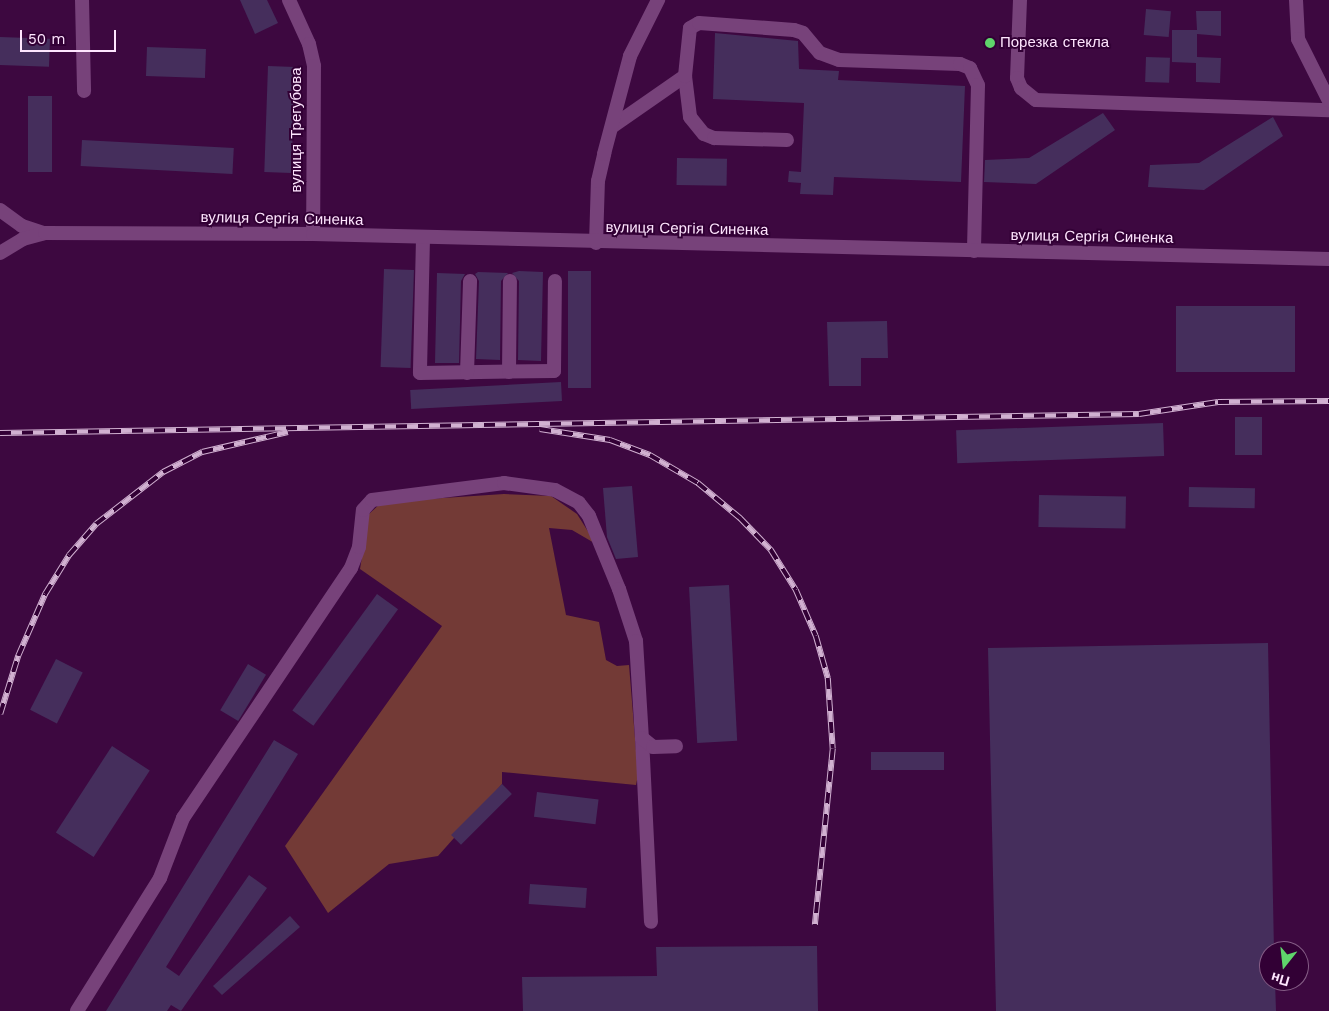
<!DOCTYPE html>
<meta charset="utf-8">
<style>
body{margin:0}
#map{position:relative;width:1329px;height:1011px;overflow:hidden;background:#3d0840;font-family:"Work Sans",sans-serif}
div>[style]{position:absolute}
.forest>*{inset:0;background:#733a36}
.building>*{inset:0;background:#452e5c;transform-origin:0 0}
.minor>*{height:14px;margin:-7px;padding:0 7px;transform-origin:7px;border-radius:7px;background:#77427a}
.rail>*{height:5.5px;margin-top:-2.75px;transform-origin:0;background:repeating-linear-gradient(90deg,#320035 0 11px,#d1b1d1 0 22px);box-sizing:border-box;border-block:1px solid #d1b1d1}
.dots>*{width:14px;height:14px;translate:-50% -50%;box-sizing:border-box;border:2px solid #320035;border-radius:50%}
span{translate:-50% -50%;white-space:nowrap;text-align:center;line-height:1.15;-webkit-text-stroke:4px #320035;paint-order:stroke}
.poi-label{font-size:15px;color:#fee5fe}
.left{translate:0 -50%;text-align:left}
.street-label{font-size:15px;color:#fee5fe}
.north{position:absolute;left:1259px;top:941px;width:50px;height:50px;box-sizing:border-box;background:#320035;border:1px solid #845c85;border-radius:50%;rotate:196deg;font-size:14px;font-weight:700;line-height:20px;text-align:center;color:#fee5fe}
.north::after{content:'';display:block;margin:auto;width:18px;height:22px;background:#5fd56b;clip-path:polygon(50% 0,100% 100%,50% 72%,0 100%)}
.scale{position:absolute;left:20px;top:30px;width:96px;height:22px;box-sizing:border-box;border:2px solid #fee5fe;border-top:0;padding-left:6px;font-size:15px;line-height:18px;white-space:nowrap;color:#fee5fe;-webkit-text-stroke:4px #320035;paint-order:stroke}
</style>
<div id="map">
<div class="forest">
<div style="clip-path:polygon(504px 494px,551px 496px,577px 514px,596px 544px,572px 530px,549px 528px,566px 615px,599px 622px,606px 660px,617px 666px,629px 665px,638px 775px,636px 785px,502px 772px,502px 784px,438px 856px,389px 864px,328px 913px,285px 846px,442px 626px,360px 569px,369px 514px,382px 502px)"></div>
</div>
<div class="building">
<div style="clip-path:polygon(240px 0,267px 0,278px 23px,255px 34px)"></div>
<div style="left:1146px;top:9px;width:25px;height:26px;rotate:5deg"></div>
<div style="clip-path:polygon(1196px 11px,1221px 11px,1221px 36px,1197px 34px,1197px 57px,1221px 58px,1220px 83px,1196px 82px,1196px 63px,1172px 62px,1172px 30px,1197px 30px)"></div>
<div style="clip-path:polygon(715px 33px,798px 41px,799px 69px,839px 71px,838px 80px,965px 86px,961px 182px,834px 177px,833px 195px,800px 194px,801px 183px,788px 182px,789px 171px,801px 172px,804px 103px,713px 99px)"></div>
<div style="left:0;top:37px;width:50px;height:28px;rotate:2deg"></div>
<div style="left:147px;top:47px;width:59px;height:29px;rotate:2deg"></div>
<div style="left:1146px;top:57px;width:24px;height:25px;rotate:2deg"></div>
<div style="left:268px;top:66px;width:27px;height:106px;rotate:2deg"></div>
<div style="left:28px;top:96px;width:24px;height:76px"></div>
<div style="clip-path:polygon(1103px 113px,1115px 130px,1036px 184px,984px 182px,985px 160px,1029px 158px)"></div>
<div style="clip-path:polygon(1273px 117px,1283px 136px,1204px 190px,1148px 187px,1150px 165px,1199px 163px)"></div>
<div style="left:82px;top:140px;width:152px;height:26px;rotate:3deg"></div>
<div style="left:677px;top:158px;width:50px;height:27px;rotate:1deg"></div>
<div style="left:384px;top:269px;width:30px;height:98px;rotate:2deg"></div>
<div style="clip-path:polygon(519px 271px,543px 272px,541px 361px,518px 360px,519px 281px,512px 273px)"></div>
<div style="left:568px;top:271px;width:23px;height:117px"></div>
<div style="clip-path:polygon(478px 272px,508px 273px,501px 281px,500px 360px,476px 359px,479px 281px,475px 274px)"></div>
<div style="clip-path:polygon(437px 273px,465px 274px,461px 281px,459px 363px,435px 363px)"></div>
<div style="left:1176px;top:306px;width:119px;height:66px"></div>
<div style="clip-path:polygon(887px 321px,888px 358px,861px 358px,861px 386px,829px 386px,827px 322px)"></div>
<div style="left:561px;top:382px;width:19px;height:151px;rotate:87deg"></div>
<div style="left:1235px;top:417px;width:27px;height:38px"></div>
<div style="left:1163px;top:423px;width:33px;height:207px;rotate:88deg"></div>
<div style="clip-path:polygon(632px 486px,638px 557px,616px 559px,607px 537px,603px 488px)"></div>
<div style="left:1189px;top:487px;width:66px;height:20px;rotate:1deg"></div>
<div style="left:1039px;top:495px;width:87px;height:32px;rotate:1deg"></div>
<div style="left:729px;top:585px;width:156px;height:40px;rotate:87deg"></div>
<div style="left:377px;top:594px;width:26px;height:144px;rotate:36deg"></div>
<div style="clip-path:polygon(1268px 643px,1274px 951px,1269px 951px,1269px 981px,1275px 981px,1276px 1011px,996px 1011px,988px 648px)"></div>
<div style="left:56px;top:659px;width:30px;height:57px;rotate:27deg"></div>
<div style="left:248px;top:664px;width:21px;height:54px;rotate:31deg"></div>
<div style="clip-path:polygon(274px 740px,298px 754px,166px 967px,179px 976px,249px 875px,267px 888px,181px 1011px,171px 1005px,167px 1011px,106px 1011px)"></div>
<div style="left:112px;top:746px;width:45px;height:103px;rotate:33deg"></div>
<div style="left:944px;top:752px;width:18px;height:73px;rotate:90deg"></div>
<div style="left:502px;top:784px;width:14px;height:72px;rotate:45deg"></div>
<div style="left:537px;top:792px;width:62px;height:25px;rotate:7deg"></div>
<div style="left:530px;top:884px;width:57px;height:20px;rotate:4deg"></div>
<div style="clip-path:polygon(290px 916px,300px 927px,222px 995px,213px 986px)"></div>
<div style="clip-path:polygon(817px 946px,818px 1011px,523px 1011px,522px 977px,657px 976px,656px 947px)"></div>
</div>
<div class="minor">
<div style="left:82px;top:0;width:91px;rotate:88.7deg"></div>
<div style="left:289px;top:0;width:48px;rotate:65.6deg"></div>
<div style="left:309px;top:44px;width:23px;rotate:77deg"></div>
<div style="left:314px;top:66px;width:168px;rotate:90.3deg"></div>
<div style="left:1020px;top:0;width:78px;rotate:92.2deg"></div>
<div style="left:1017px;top:78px;width:11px;rotate:68deg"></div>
<div style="left:1021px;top:88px;width:19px;rotate:39deg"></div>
<div style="left:1036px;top:100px;width:293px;rotate:2deg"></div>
<div style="left:1296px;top:0;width:39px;rotate:87deg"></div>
<div style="left:1298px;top:39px;width:69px;rotate:63.4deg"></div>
<div style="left:685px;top:76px;width:41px;rotate:83deg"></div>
<div style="left:690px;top:117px;width:22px;rotate:51deg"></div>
<div style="left:704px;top:134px;width:11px;rotate:22deg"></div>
<div style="left:714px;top:138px;width:73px;rotate:1.6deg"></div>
<div style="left:613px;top:126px;width:88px;rotate:-34.8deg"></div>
<div style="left:685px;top:76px;width:48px;rotate:-84.1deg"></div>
<div style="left:690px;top:28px;width:10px;rotate:-29deg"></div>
<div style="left:699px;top:23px;width:95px;rotate:4.2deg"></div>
<div style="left:794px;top:30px;width:9px;rotate:18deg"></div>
<div style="left:803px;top:33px;width:26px;rotate:50deg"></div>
<div style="left:820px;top:53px;width:20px;rotate:20deg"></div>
<div style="left:839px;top:60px;width:121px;rotate:1.9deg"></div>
<div style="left:960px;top:64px;width:11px;rotate:22deg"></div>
<div style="left:970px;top:68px;width:19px;rotate:65deg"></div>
<div style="left:978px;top:85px;width:166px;rotate:91.4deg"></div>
<div style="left:0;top:210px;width:27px;rotate:36deg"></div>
<div style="left:22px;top:226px;width:23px;rotate:18deg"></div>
<div style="left:423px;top:238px;width:135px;rotate:91.3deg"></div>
<div style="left:420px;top:373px;width:134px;rotate:-0.9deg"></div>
<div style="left:554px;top:371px;width:90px;rotate:-89.4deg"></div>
<div style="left:596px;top:243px;width:62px;rotate:-88.2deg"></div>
<div style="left:598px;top:181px;width:28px;rotate:-77deg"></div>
<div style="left:604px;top:154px;width:101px;rotate:-75.1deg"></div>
<div style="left:630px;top:56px;width:63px;rotate:-63.4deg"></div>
<div style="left:0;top:253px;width:27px;rotate:-31deg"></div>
<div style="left:23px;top:239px;width:23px;rotate:-15deg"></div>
<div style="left:45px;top:233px;width:268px;rotate:0.2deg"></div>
<div style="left:313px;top:234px;width:1016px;rotate:1.41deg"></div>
<div style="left:509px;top:372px;width:91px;rotate:-89.4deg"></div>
<div style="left:467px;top:373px;width:92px;rotate:-88.1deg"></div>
<div style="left:642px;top:738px;width:184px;rotate:87.2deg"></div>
<div style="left:77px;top:1011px;width:157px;rotate:-58deg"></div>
<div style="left:160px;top:878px;width:64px;rotate:-69deg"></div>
<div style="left:183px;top:818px;width:301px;rotate:-56.1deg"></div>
<div style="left:351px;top:568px;width:22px;rotate:-69deg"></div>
<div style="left:359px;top:547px;width:37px;rotate:-84deg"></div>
<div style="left:363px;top:510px;width:13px;rotate:-48deg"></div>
<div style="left:372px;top:500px;width:133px;rotate:-7.3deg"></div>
<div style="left:504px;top:483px;width:51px;rotate:7.8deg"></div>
<div style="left:555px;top:490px;width:27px;rotate:28deg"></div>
<div style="left:579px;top:503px;width:16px;rotate:52deg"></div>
<div style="left:589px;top:516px;width:79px;rotate:67.7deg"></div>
<div style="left:619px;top:589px;width:55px;rotate:71.9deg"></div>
<div style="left:636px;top:641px;width:97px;rotate:86.5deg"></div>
<div style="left:642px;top:738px;width:14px;rotate:39deg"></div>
<div style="left:653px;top:747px;width:23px;rotate:-2deg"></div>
</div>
<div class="rail">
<div style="left:540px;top:429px;width:71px;rotate:8.9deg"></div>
<div style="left:610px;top:440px;width:43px;rotate:20.6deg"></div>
<div style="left:650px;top:455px;width:56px;rotate:30.3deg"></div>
<div style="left:698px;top:483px;width:55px;rotate:39.8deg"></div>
<div style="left:740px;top:518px;width:45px;rotate:45.9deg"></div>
<div style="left:771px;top:550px;width:47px;rotate:58deg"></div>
<div style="left:796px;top:590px;width:50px;rotate:66.5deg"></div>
<div style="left:816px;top:636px;width:44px;rotate:74.1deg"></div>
<div style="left:828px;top:678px;width:71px;rotate:86deg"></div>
<div style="left:833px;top:749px;width:177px;rotate:95.8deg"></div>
<div style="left:0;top:433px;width:1139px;rotate:-0.96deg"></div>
<div style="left:1139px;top:414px;width:80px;rotate:-8.6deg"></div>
<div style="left:1218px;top:402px;width:111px;rotate:-0.5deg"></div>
<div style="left:0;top:714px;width:61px;rotate:-72.8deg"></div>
<div style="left:18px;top:656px;width:68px;rotate:-66.5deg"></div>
<div style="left:45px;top:594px;width:46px;rotate:-58.4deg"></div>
<div style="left:69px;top:555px;width:41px;rotate:-48.9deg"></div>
<div style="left:96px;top:524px;width:85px;rotate:-37.8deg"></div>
<div style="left:163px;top:472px;width:44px;rotate:-27.1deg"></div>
<div style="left:202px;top:452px;width:88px;rotate:-13.1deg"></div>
</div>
<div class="dots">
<div style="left:990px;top:43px;background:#5fd56b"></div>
</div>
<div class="poi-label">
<span class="left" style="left:1000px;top:43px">Порезка стекла</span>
</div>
<div class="street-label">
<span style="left:297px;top:130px;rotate:-90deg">вулиця Трегубова</span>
<span style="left:282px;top:219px;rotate:1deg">вулиця Сергія Синенка</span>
<span style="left:687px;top:229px;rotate:1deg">вулиця Сергія Синенка</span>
<span style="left:1092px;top:237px;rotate:1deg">вулиця Сергія Синенка</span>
</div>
<div class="north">Пн</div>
<div class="scale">50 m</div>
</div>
